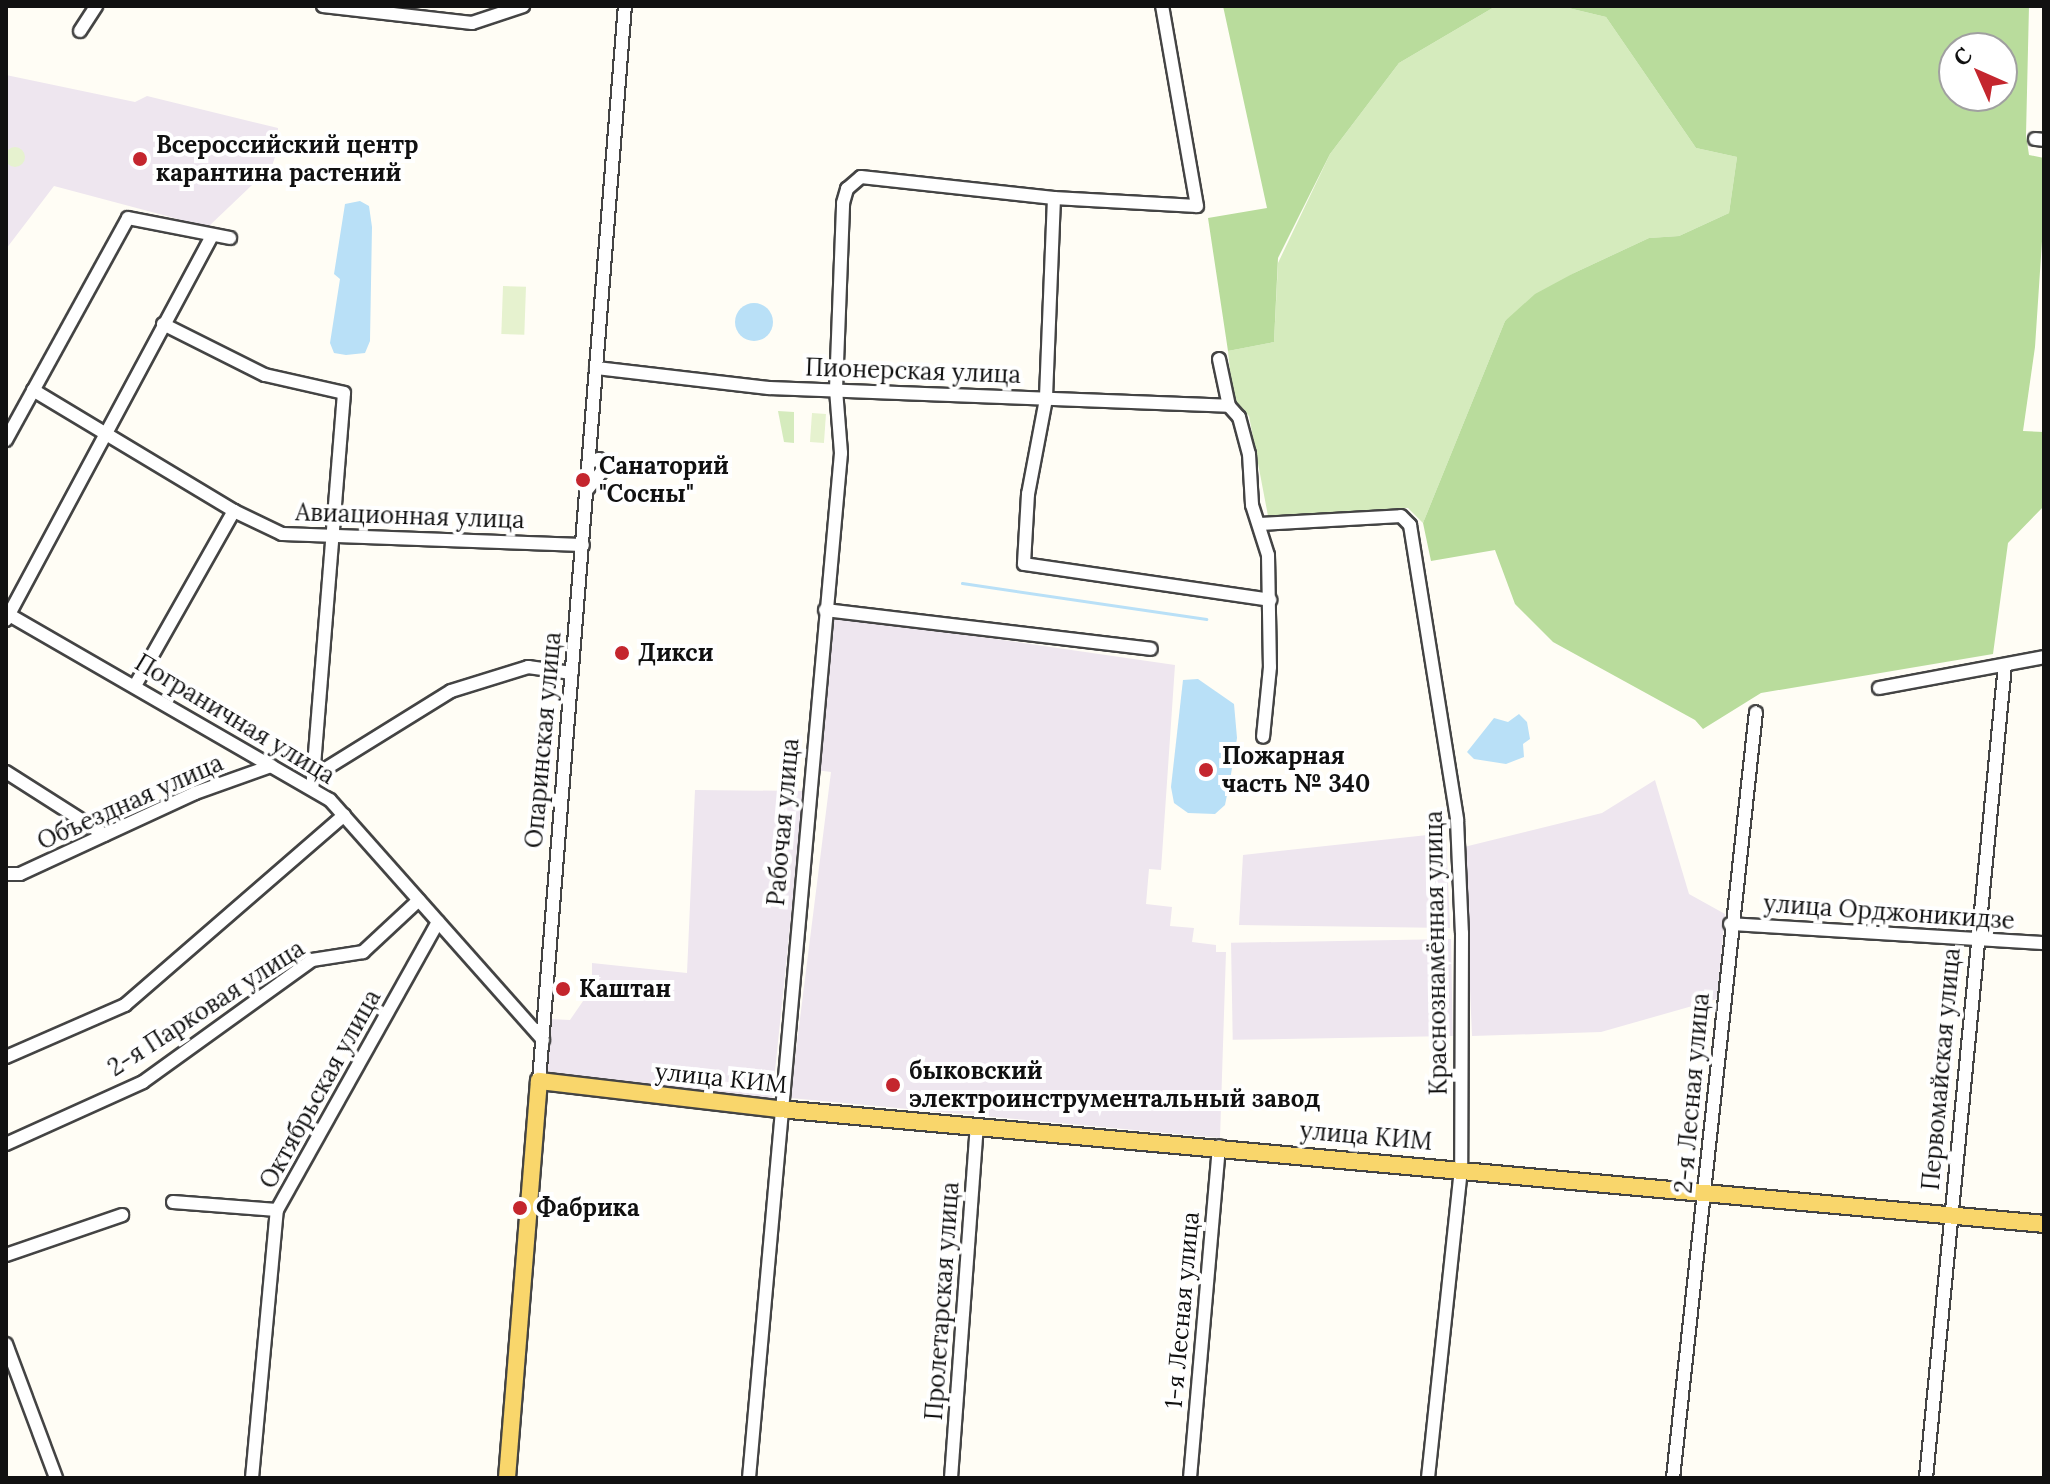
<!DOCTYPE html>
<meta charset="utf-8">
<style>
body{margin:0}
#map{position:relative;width:2050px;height:1484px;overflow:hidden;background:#fffdf5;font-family:Lora,serif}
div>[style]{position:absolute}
.industrial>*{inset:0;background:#eee6ef;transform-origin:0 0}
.green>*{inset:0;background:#d5ebbd}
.forest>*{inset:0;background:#b9dc9c}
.pitch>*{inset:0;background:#e6f2cf;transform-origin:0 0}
.round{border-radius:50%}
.water>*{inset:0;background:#b9e0f7}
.stream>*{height:3px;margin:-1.5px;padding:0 1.5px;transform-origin:1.5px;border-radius:1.5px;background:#b9e0f7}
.roads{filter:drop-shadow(2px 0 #444) drop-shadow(-2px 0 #444) drop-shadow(0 2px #444) drop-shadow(0 -2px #444)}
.minor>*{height:12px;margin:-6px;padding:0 6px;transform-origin:6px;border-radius:6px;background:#fff}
.major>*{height:16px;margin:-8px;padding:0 8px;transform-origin:8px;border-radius:8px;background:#f9d66b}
.dots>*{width:22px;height:22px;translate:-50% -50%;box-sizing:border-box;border:4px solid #fff;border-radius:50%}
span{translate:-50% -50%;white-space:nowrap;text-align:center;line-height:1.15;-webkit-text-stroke:8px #fff;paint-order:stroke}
.poi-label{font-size:24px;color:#111;font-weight:700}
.left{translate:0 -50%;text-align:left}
.street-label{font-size:24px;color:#111}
.frame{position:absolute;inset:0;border:8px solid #111;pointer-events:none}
.north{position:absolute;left:1938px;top:32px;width:80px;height:80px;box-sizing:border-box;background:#fff;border:2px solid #a0a0a0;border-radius:50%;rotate:315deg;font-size:22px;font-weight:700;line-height:32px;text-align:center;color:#111}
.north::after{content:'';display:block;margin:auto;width:28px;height:36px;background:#c4262e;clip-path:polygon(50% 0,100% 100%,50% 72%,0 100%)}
</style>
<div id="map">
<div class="industrial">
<div style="clip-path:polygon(6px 75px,135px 102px,147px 96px,278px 128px,277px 151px,272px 166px,208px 227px,54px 186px,6px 249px)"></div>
<div style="clip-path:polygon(831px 615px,1175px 665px,1161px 870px,1149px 869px,1146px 904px,1172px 907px,1170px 926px,1194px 928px,1192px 942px,1216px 945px,1216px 952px,1226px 952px,1220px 1138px,790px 1098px,831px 772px,816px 770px)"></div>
<div style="clip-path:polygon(1655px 780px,1689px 894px,1725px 914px,1717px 999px,1601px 1032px,1472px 1036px,1464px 847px,1602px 813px)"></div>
<div style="clip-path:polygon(695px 790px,804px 791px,772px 1100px,544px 1078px,550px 1019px,570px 1020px,592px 988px,592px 963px,687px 973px)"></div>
<div style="clip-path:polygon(1446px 833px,1450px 928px,1239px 925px,1243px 855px)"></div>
<div style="left:1451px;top:939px;width:97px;height:220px;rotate:89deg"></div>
</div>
<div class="green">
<div style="clip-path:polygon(1496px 6px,1560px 6px,1606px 17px,1696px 148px,1737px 157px,1729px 213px,1679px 236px,1649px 238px,1574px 273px,1505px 321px,1423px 523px,1408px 508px,1268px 516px,1249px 416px,1233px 401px,1228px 351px,1274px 342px,1278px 263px,1330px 154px,1399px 63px)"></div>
<div style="clip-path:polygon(778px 411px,794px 412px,794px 443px,784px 442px)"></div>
</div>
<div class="forest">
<div style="clip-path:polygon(1223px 6px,1496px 6px,1399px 63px,1330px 154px,1278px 258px,1274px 342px,1228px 351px,1208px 218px,1267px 208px)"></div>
<div style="clip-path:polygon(evenodd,1560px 6px,2029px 6px,2026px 135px,2029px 155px,2044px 158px,2044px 211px,2035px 347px,2023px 431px,2044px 432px,2044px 506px,2008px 543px,1993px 654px,1761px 693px,1703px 729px,1695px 720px,1553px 642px,1515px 604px,1495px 550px,1431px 561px,1423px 523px,1505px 321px,1535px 294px,1574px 273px,1649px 238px,1679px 236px,1729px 213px,1737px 157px,1696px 148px,1606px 17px,1560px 6px,1954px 48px,2002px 48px,2002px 96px,1954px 96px,1954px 48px)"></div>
</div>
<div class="pitch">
<div class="round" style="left:5px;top:147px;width:20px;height:20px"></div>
<div style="left:503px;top:286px;width:23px;height:48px;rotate:2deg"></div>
<div style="left:812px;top:413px;width:14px;height:29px;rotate:4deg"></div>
</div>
<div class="water">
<div style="clip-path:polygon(360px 201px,369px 206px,372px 227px,370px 341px,365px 353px,346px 355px,334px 353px,330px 343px,340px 279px,334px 274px,345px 204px)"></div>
<div class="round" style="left:735px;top:303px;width:38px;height:38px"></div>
<div style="clip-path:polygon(1198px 679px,1234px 704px,1237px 738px,1230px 780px,1225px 805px,1215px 814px,1188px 813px,1174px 803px,1171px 787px,1183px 680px)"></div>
<div style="clip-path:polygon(1519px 714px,1527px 722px,1530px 739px,1523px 744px,1524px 757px,1506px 764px,1474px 759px,1467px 752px,1494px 718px,1508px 722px)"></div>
</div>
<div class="stream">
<div style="left:962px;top:583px;width:247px;rotate:8.4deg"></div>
</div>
<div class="roads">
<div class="minor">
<div style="left:323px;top:6px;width:150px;rotate:6.5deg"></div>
<div style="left:472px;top:23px;width:54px;rotate:-18.4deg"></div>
<div style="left:80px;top:31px;width:30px;rotate:-57deg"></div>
<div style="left:2035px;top:139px;width:9px;rotate:6deg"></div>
<div style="left:1054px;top:198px;width:201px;rotate:92.3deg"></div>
<div style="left:1046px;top:399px;width:97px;rotate:100.7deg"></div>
<div style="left:1028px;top:494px;width:70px;rotate:93.3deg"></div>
<div style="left:1024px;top:564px;width:249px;rotate:8.3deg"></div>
<div style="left:163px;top:324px;width:114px;rotate:26.6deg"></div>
<div style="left:265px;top:375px;width:81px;rotate:12.8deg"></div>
<div style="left:344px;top:393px;width:396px;rotate:94.6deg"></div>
<div style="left:1219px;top:359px;width:48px;rotate:78deg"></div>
<div style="left:1229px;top:406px;width:15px;rotate:48deg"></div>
<div style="left:1239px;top:417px;width:38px;rotate:75deg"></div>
<div style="left:1249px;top:454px;width:51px;rotate:86.6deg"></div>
<div style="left:1252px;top:505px;width:52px;rotate:72.3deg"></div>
<div style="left:1268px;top:555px;width:112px;rotate:89deg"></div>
<div style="left:1270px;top:667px;width:70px;rotate:95.7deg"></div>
<div style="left:596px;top:368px;width:174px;rotate:6.6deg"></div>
<div style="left:769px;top:388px;width:460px;rotate:2.2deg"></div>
<div style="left:33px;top:390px;width:235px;rotate:31deg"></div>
<div style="left:234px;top:511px;width:53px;rotate:25.6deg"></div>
<div style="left:282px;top:534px;width:301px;rotate:2.1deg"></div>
<div style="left:6px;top:440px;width:253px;rotate:-61.2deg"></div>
<div style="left:128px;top:218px;width:104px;rotate:11.1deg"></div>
<div style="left:586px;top:491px;width:32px;rotate:-51deg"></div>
<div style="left:606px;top:466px;width:10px;rotate:-135deg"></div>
<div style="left:599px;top:459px;width:10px;rotate:163deg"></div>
<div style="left:1260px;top:524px;width:141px;rotate:-3.2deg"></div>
<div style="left:1401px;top:516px;width:13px;rotate:45deg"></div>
<div style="left:1410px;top:525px;width:299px;rotate:80.9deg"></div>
<div style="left:1457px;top:820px;width:113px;rotate:87.5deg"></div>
<div style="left:1462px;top:933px;width:236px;rotate:90.2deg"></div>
<div style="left:1461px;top:1169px;width:311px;rotate:96.1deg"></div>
<div style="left:825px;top:610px;width:328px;rotate:6.8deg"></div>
<div style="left:6px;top:613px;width:374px;rotate:30deg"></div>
<div style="left:330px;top:800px;width:321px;rotate:48.4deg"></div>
<div style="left:6px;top:620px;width:434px;rotate:-61.8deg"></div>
<div style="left:136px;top:684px;width:199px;rotate:-60.5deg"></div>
<div style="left:1879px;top:688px;width:168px;rotate:-10.6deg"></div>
<div style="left:6px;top:772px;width:117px;rotate:32.5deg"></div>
<div style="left:314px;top:776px;width:161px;rotate:-31.8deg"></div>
<div style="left:451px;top:691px;width:81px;rotate:-17.3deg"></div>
<div style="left:528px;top:667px;width:44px;rotate:7.8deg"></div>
<div style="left:6px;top:874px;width:14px"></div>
<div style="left:20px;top:874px;width:193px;rotate:-24.8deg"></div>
<div style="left:195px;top:793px;width:81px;rotate:-19.6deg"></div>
<div style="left:1730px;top:924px;width:315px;rotate:3.5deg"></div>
<div style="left:6px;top:1057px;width:130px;rotate:-23.6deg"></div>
<div style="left:125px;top:1005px;width:290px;rotate:-40.9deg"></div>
<div style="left:539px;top:1081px;width:1078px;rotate:-85.43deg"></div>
<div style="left:6px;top:1144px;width:150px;rotate:-24.3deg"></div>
<div style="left:143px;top:1082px;width:208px;rotate:-35.8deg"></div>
<div style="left:312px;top:960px;width:52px;rotate:-8.9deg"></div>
<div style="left:363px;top:952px;width:76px;rotate:-42.9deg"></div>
<div style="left:173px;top:1202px;width:104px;rotate:4.4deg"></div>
<div style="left:6px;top:1255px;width:123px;rotate:-19deg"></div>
<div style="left:6px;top:1344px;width:143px;rotate:69.5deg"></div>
<div style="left:252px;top:1478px;width:269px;rotate:-84.7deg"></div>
<div style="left:277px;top:1210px;width:330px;rotate:-60.8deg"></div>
<div style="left:749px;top:1478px;width:1029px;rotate:-84.87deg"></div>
<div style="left:841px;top:453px;width:64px;rotate:-94.5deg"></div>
<div style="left:836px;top:389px;width:186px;rotate:-87.8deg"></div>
<div style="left:843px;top:203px;width:15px;rotate:-74deg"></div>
<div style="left:847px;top:189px;width:18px;rotate:-41deg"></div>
<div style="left:861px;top:177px;width:194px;rotate:6.2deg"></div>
<div style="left:1054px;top:198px;width:143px;rotate:3.2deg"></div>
<div style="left:1197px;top:206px;width:203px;rotate:-99.9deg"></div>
<div style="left:951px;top:1478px;width:353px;rotate:-85.8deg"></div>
<div style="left:1190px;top:1478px;width:333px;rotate:-85deg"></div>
<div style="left:1673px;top:1478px;width:770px;rotate:-83.82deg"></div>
<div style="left:1926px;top:1478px;width:817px;rotate:-84.45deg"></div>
</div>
<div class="major">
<div style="left:507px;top:1478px;width:398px;rotate:-85.4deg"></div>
<div style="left:539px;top:1081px;width:242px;rotate:6.7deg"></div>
<div style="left:779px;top:1109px;width:1270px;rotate:5.19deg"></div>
</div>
</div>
<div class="dots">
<div style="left:140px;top:159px;background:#c4262e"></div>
<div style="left:583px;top:480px;background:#c4262e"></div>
<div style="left:622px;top:653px;background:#c4262e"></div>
<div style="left:1206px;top:770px;background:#c4262e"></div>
<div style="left:563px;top:989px;background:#c4262e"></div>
<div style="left:893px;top:1085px;background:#c4262e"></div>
<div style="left:520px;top:1208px;background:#c4262e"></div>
</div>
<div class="poi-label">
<span class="left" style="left:156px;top:159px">Всероссийский центр<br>карантина растений</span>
<span class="left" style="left:599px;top:480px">Санаторий<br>"Сосны"</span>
<span class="left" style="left:638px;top:653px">Дикси</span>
<span class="left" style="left:1222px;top:770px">Пожарная<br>часть № 340</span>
<span class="left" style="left:579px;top:989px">Каштан</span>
<span class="left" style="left:909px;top:1085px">быковский<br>электроинструментальный завод</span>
<span class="left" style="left:536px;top:1208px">Фабрика</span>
</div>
<div class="street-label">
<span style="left:913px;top:371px;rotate:2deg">Пионерская улица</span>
<span style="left:410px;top:516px;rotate:2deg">Авиационная улица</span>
<span style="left:235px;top:719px;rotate:31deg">Пограничная улица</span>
<span style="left:543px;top:740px;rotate:-85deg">Опаринская улица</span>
<span style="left:130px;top:802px;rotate:-24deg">Объездная улица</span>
<span style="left:783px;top:822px;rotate:-85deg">Рабочая улица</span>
<span style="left:1889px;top:912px;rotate:4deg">улица Орджоникидзе</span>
<span style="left:1436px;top:953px;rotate:-91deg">Краснознамённая улица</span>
<span style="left:206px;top:1008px;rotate:-33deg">2-я Парковая улица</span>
<span style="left:1941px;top:1069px;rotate:-85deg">Первомайская улица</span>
<span style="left:721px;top:1078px;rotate:6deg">улица КИМ</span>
<span style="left:320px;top:1089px;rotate:-61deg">Октябрьская улица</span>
<span style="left:1692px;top:1093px;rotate:-85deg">2-я Лесная улица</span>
<span style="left:1366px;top:1136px;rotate:5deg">улица КИМ</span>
<span style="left:942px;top:1301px;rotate:-86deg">Пролетарская улица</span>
<span style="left:1182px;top:1310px;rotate:-85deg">1-я Лесная улица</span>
</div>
<div class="frame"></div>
<div class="north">С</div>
</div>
